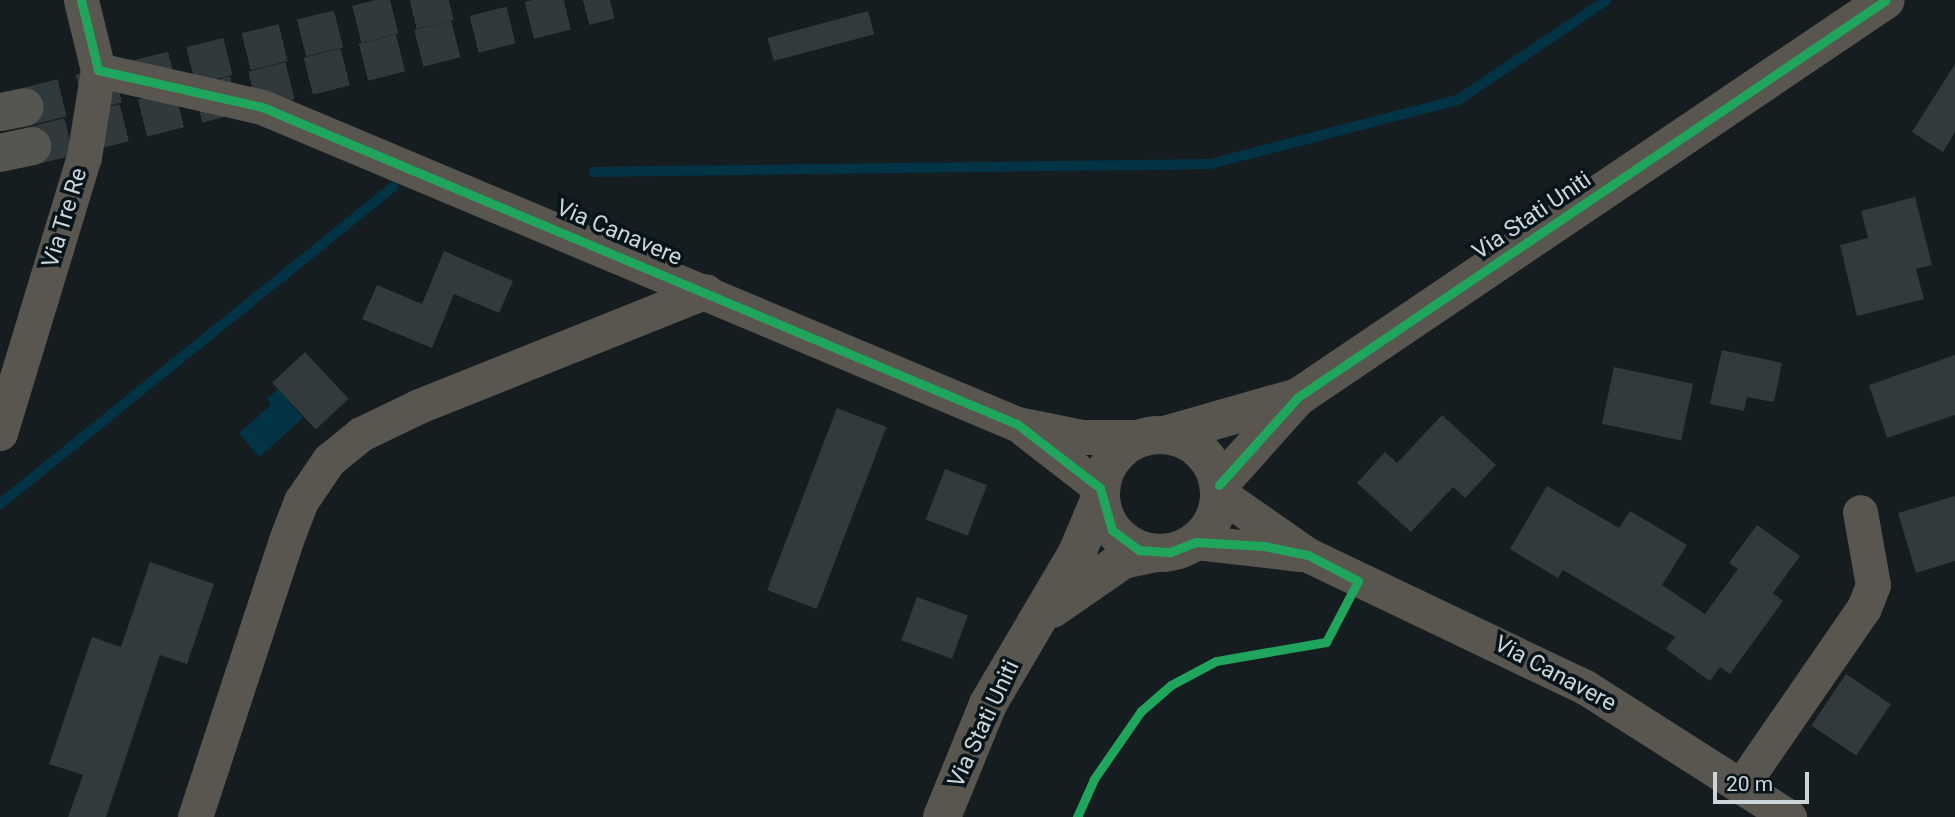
<!DOCTYPE html>
<style>
body{margin:0}
#map{position:relative;width:1955px;height:817px;overflow:hidden;background:#151d20;font-family:Roboto,sans-serif}
div>[style]{position:absolute}
.water>*{inset:0;background:#023446}
.stream>*{height:10px;margin:-5px;padding:0 5px;transform-origin:5px;border-radius:5px;background:#023446}
.building>*{inset:0;background:#333a3d;transform-origin:0 0}
.trunk-tunnel>*{height:38px;margin-top:-19px;transform-origin:0;background:repeating-linear-gradient(90deg,#30393c 0 38px,transparent 0 57px)}
.minor>*{height:35px;margin:-17.5px;padding:0 17.5px;transform-origin:17.5px;border-radius:17.5px;background:#595650}
.tertiary>*{height:38px;margin:-19px;padding:0 19px;transform-origin:19px;border-radius:19px;background:#595650}
.tertiary>.ring{margin:-19px;padding:0;box-sizing:content-box;background:none;border:38px solid #595650;border-radius:50%}
.trunk>*{height:38px;margin:-19px;padding:0 19px;transform-origin:19px;border-radius:19px;background:#565650}
.cycleway>*{height:9px;margin:-4.5px;padding:0 4.5px;transform-origin:4.5px;border-radius:4.5px;background:#20a55d}
span{translate:-50% -50%;white-space:nowrap;text-align:center;line-height:1.15;-webkit-text-stroke:7px #07151b;paint-order:stroke}
.street-label{font-size:23px;color:#ccd6da}
.scale{position:absolute;left:1713px;top:772px;width:96px;height:32px;box-sizing:border-box;border:4px solid #ccd6da;border-top:0;padding-left:9px;font-size:21px;line-height:24px;white-space:nowrap;color:#ccd6da;-webkit-text-stroke:5px #07151b;paint-order:stroke}
</style>
<div id="map">
<div class="water">
<div style="clip-path:polygon(278px 389px,303px 418px,259px 457px,239px 433px,271px 405px,267px 399px)"></div>
</div>
<div class="stream">
<div style="left:594px;top:172px;width:616px;rotate:-0.74deg"></div>
<div style="left:1210px;top:164px;width:256px;rotate:-14.5deg"></div>
<div style="left:1458px;top:100px;width:179px;rotate:-33.9deg"></div>
<div style="left:0;top:504px;width:505px;rotate:-38.89deg"></div>
</div>
<div class="building">
<div style="left:868px;top:11px;width:24px;height:104px;rotate:75deg"></div>
<div style="clip-path:polygon(1955px 64px,1955px 132px,1943px 152px,1912px 132px)"></div>
<div style="clip-path:polygon(1915px 197px,1932px 265px,1916px 269px,1924px 299px,1857px 316px,1840px 245px,1868px 238px,1861px 211px)"></div>
<div style="clip-path:polygon(444px 251px,513px 281px,499px 313px,454px 294px,432px 348px,362px 319px,377px 285px,422px 304px)"></div>
<div style="clip-path:polygon(1722px 350px,1782px 363px,1774px 402px,1747px 397px,1744px 411px,1710px 404px)"></div>
<div style="left:305px;top:352px;width:64px;height:45px;rotate:47deg"></div>
<div style="clip-path:polygon(1955px 355px,1955px 415px,1887px 438px,1869px 385px)"></div>
<div style="left:1614px;top:367px;width:81px;height:58px;rotate:12deg"></div>
<div style="left:837px;top:408px;width:53px;height:195px;rotate:21deg"></div>
<div style="clip-path:polygon(1442px 415px,1496px 465px,1465px 498px,1453px 487px,1411px 532px,1357px 483px,1385px 452px,1397px 463px)"></div>
<div style="left:945px;top:469px;width:45px;height:54px;rotate:21deg"></div>
<div style="clip-path:polygon(1547px 486px,1619px 528px,1630px 511px,1687px 545px,1662px 585px,1705px 614px,1738px 569px,1729px 563px,1757px 525px,1800px 556px,1773px 593px,1783px 601px,1730px 674px,1720px 667px,1710px 681px,1666px 649px,1675px 637px,1563px 570px,1558px 578px,1510px 549px)"></div>
<div style="clip-path:polygon(1955px 496px,1955px 561px,1916px 573px,1898px 513px)"></div>
<div style="clip-path:polygon(150px 562px,214px 584px,187px 664px,160px 655px,106px 817px,68px 817px,83px 775px,49px 764px,92px 637px,121px 647px)"></div>
<div style="left:917px;top:597px;width:54px;height:46px;rotate:20deg"></div>
<div style="left:1846px;top:674px;width:54px;height:62px;rotate:34deg"></div>
</div>
<div class="trunk-tunnel">
<div style="left:25px;top:107px;width:441px;rotate:-14deg"></div>
<div style="left:32px;top:146px;width:596px;rotate:-14.18deg"></div>
</div>
<div class="minor">
<div style="left:98px;top:70px;width:168px;rotate:12.7deg"></div>
<div style="left:262px;top:107px;width:819px;rotate:22.78deg"></div>
<div style="left:1017px;top:424px;width:66px;rotate:11.3deg"></div>
<div style="left:1082px;top:437px;width:59px"></div>
<div style="left:1025px;top:430px;width:95px;rotate:37.7deg"></div>
<div style="left:0;top:433px;width:288px;rotate:-73.1deg"></div>
<div style="left:84px;top:157px;width:88px;rotate:-80.9deg"></div>
<div style="left:98px;top:70px;width:72px;rotate:-103.7deg"></div>
<div style="left:1219px;top:493px;width:108px;rotate:34.9deg"></div>
<div style="left:1308px;top:555px;width:307px;rotate:25.5deg"></div>
<div style="left:1585px;top:687px;width:242px;rotate:32.5deg"></div>
<div style="left:1196px;top:542px;width:105px;rotate:6.6deg"></div>
<div style="left:1741px;top:786px;width:216px;rotate:-55.4deg"></div>
<div style="left:1864px;top:608px;width:25px;rotate:-69deg"></div>
<div style="left:1873px;top:585px;width:74px;rotate:-100.1deg"></div>
<div style="left:195px;top:817px;width:292px;rotate:-71.8deg"></div>
<div style="left:286px;top:540px;width:42px;rotate:-69deg"></div>
<div style="left:301px;top:501px;width:50px;rotate:-55.7deg"></div>
<div style="left:329px;top:460px;width:41px;rotate:-39.1deg"></div>
<div style="left:361px;top:434px;width:64px;rotate:-25.8deg"></div>
<div style="left:419px;top:406px;width:309px;rotate:-21.8deg"></div>
</div>
<div class="tertiary">
<div style="left:1168px;top:434px;width:135px;rotate:-15.9deg"></div>
<div class="ring" style="left:1101px;top:435px;width:80px;height:80px"></div>
<div style="left:1219px;top:485px;width:118px;rotate:-48.1deg"></div>
<div style="left:1298px;top:397px;width:709px;rotate:-34.03deg"></div>
<div style="left:1052px;top:609px;width:86px;rotate:-34.6deg"></div>
<div style="left:1123px;top:560px;width:34px;rotate:-12deg"></div>
<div style="left:942px;top:817px;width:122px;rotate:-67.8deg"></div>
<div style="left:988px;top:704px;width:175px;rotate:-59.5deg"></div>
<div style="left:1077px;top:553px;width:60px;rotate:-67.3deg"></div>
</div>
<div class="trunk">
<div style="left:0;top:112px;width:25px;rotate:-11deg"></div>
<div style="left:0;top:153px;width:33px;rotate:-12deg"></div>
</div>
<div class="cycleway">
<div style="left:81px;top:0;width:72px;rotate:76.3deg"></div>
<div style="left:98px;top:70px;width:168px;rotate:12.7deg"></div>
<div style="left:262px;top:107px;width:819px;rotate:22.78deg"></div>
<div style="left:1017px;top:424px;width:105px;rotate:37.6deg"></div>
<div style="left:1100px;top:488px;width:44px;rotate:74.1deg"></div>
<div style="left:1112px;top:530px;width:34px;rotate:37deg"></div>
<div style="left:1139px;top:550px;width:31px;rotate:4deg"></div>
<div style="left:1170px;top:552px;width:28px;rotate:-21deg"></div>
<div style="left:1196px;top:542px;width:68px;rotate:3.4deg"></div>
<div style="left:1264px;top:546px;width:45px;rotate:11.6deg"></div>
<div style="left:1308px;top:555px;width:56px;rotate:27.5deg"></div>
<div style="left:1358px;top:581px;width:69px;rotate:117.7deg"></div>
<div style="left:1326px;top:642px;width:112px;rotate:170.2deg"></div>
<div style="left:1216px;top:661px;width:51px;rotate:151.9deg"></div>
<div style="left:1171px;top:685px;width:40px;rotate:139deg"></div>
<div style="left:1141px;top:711px;width:83px;rotate:124.7deg"></div>
<div style="left:1094px;top:779px;width:42px;rotate:114.1deg"></div>
<div style="left:1219px;top:485px;width:118px;rotate:-48.1deg"></div>
<div style="left:1298px;top:397px;width:709px;rotate:-34.03deg"></div>
</div>
<div class="street-label">
<span style="left:1532px;top:216px;rotate:-34deg">Via Stati Uniti</span>
<span style="left:65px;top:218px;rotate:-73deg">Via Tre Re</span>
<span style="left:619px;top:233px;rotate:23deg">Via Canavere</span>
<span style="left:1555px;top:674px;rotate:28deg">Via Canavere</span>
<span style="left:984px;top:724px;rotate:-65deg">Via Stati Uniti</span>
</div>
<div class="scale">20 m</div>
</div>
